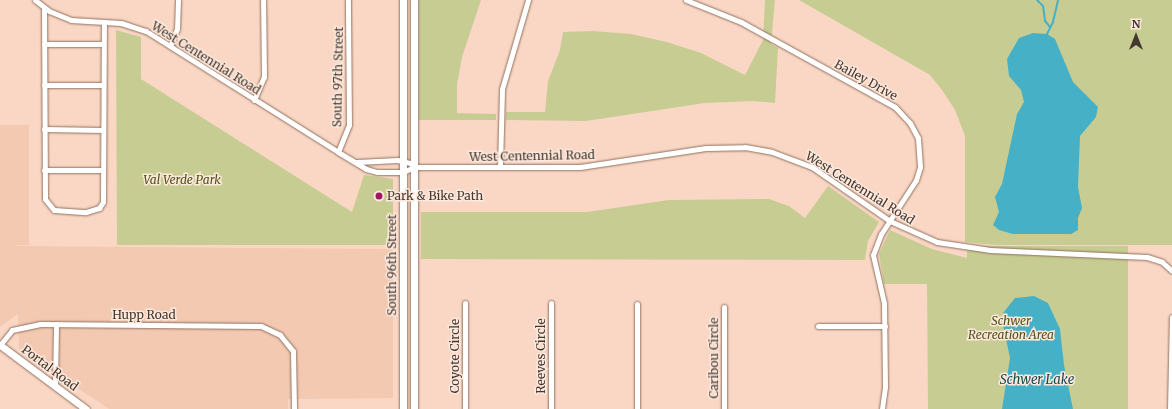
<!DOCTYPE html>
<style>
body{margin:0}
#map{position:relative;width:1172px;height:409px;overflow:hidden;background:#fad7c4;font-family:Merriweather,serif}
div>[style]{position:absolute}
.built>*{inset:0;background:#f3c9b2}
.green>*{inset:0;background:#c7cd92}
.water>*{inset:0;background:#46b0c6}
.stream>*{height:2px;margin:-1px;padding:0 1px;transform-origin:1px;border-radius:1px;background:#46b0c6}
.roads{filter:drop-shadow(0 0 1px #907260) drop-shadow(0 0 1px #907260)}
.street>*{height:5px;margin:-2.5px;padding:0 2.5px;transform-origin:2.5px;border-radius:2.5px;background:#fff}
.secondary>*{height:7px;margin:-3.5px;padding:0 3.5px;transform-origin:3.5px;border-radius:3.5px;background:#fff}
.dots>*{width:11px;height:11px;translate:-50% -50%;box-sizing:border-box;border:2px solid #fde8dc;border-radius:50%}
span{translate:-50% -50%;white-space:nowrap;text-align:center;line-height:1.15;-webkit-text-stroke:3px #fde8dc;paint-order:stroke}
.street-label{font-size:12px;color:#44372f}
.park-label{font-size:12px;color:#4d5117;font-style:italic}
.poi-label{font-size:12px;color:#44372f}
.left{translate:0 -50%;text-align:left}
.water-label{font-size:13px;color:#194852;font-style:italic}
.north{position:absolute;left:1116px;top:16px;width:40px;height:40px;-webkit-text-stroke:3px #fde8dc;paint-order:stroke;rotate:0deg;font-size:11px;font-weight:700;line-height:16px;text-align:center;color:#44372f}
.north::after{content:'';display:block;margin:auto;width:14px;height:18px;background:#44372f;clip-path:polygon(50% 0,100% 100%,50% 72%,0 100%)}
</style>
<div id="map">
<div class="built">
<div style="clip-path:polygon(0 125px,29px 125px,29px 245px,17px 245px,17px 252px,17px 246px,393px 249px,393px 398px,288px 399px,288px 409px,109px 409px,19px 349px,18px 314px,0 327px)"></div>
</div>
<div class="green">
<div style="clip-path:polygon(419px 0,481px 0,462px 57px,457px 85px,457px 113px,496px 114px,496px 120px,419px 120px)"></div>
<div style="clip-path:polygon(765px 0,775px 0,771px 44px,778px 48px,775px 103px,753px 101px,705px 103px,586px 121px,506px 120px,506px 112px,545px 112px,548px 81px,560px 50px,563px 32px,593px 31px,631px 34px,667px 42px,701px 53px,745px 75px,763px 40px)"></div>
<div style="clip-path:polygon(799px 0,1172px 0,1172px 245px,996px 245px,965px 242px,965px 136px,955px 110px,942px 90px,930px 75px)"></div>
<div style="clip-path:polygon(116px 30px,141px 37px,141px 79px,352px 212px,364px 175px,393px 179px,393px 245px,117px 245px)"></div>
<div style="clip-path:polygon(828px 186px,879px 222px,868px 241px,865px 260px,421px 259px,421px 212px,587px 212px,669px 200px,769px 199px,789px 206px,805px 218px)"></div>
<div style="clip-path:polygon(890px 230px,932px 249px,967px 258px,967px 246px,1128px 246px,1128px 409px,928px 409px,927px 284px,884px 284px,879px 254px)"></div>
</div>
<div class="water">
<div style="clip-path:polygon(1033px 33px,1047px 34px,1055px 39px,1073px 82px,1098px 107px,1096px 117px,1080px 136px,1078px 187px,1082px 208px,1078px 218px,1078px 230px,1071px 234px,1013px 234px,999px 230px,993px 225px,999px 212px,995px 197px,1002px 184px,1017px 114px,1024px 102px,1021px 90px,1009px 76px,1007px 59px,1019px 38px)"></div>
<div style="clip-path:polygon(1034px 296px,1048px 303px,1060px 329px,1064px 365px,1073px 409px,1002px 409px,1010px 358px,1002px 320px,1003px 313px,1015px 298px)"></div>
</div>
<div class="stream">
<div style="left:1037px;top:0;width:8px;rotate:45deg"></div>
<div style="left:1043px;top:6px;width:15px;rotate:82deg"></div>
<div style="left:1045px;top:21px;width:8px;rotate:50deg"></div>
<div style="left:1047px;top:34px;width:13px;rotate:-63deg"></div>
<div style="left:1053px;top:22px;width:23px;rotate:-77deg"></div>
</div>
<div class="roads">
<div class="street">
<div style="left:35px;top:0;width:18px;rotate:38deg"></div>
<div style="left:49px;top:11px;width:24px;rotate:22deg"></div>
<div style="left:71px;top:20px;width:50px;rotate:3.4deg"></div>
<div style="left:121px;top:23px;width:26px;rotate:18deg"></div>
<div style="left:146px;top:31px;width:227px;rotate:32.2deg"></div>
<div style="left:338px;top:152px;width:33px;rotate:31deg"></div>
<div style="left:366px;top:169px;width:11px;rotate:15deg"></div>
<div style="left:377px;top:172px;width:26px"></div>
<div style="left:403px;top:172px;width:12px;rotate:-24deg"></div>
<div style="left:414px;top:167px;width:166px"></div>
<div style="left:580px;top:167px;width:127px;rotate:-8.6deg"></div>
<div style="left:706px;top:148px;width:39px;rotate:-1deg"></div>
<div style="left:745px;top:147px;width:27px;rotate:10deg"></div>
<div style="left:772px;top:152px;width:43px;rotate:20.6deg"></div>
<div style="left:812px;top:167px;width:95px;rotate:34.7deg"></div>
<div style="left:890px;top:221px;width:51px;rotate:24.1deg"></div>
<div style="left:937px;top:242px;width:54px;rotate:8.6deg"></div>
<div style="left:990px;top:250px;width:157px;rotate:2.6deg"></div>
<div style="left:1147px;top:257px;width:16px;rotate:18deg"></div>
<div style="left:1162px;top:262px;width:13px;rotate:42deg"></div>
<div style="left:686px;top:0;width:59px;rotate:21.8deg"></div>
<div style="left:741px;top:22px;width:176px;rotate:28.9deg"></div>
<div style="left:895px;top:107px;width:22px;rotate:47deg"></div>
<div style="left:910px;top:123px;width:17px;rotate:62deg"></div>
<div style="left:918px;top:138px;width:29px;rotate:86deg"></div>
<div style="left:920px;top:167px;width:14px;rotate:107deg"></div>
<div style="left:916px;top:180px;width:64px;rotate:122.9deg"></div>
<div style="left:881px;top:234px;width:22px;rotate:111deg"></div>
<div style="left:873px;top:255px;width:49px;rotate:77.1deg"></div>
<div style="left:884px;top:303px;width:84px;rotate:89.3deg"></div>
<div style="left:885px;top:387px;width:22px;rotate:98deg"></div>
<div style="left:44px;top:8px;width:191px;rotate:89.7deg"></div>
<div style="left:45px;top:199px;width:14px;rotate:51deg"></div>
<div style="left:54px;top:210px;width:32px;rotate:4deg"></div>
<div style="left:86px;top:212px;width:14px;rotate:-17deg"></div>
<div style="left:99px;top:208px;width:7px;rotate:-56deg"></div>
<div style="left:103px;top:202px;width:180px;rotate:-89.7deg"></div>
<div style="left:44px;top:44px;width:59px"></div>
<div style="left:170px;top:46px;width:18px;rotate:-68deg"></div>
<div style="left:177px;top:29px;width:29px;rotate:-88deg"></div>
<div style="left:44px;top:85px;width:59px"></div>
<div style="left:254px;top:100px;width:25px;rotate:-67deg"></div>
<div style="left:264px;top:77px;width:77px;rotate:-90.7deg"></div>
<div style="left:44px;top:129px;width:59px;rotate:1deg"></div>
<div style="left:338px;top:152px;width:29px;rotate:-68deg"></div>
<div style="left:349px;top:125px;width:125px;rotate:-90.5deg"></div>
<div style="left:357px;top:162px;width:40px;rotate:-2.9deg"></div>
<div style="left:397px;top:160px;width:13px;rotate:13deg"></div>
<div style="left:410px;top:163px;width:6px;rotate:45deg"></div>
<div style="left:500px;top:167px;width:78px;rotate:-88.5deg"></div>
<div style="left:502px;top:89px;width:93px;rotate:-73.7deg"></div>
<div style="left:44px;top:170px;width:59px"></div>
<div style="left:465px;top:303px;width:106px;rotate:90deg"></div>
<div style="left:551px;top:303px;width:106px;rotate:90deg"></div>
<div style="left:637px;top:304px;width:105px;rotate:90deg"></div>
<div style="left:724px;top:307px;width:102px;rotate:90deg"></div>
<div style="left:818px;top:326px;width:67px"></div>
<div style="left:0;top:345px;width:19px;rotate:-51deg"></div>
<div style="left:12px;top:330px;width:29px;rotate:-12deg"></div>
<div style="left:40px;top:324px;width:221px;rotate:0.5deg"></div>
<div style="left:261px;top:326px;width:21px;rotate:25deg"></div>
<div style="left:280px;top:335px;width:21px;rotate:51deg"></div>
<div style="left:293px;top:351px;width:58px;rotate:89deg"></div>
<div style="left:55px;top:384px;width:60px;rotate:-89deg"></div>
<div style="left:1170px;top:409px;width:92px;rotate:-88.8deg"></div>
</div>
<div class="secondary">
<div style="left:403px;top:0;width:409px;rotate:90deg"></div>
<div style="left:414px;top:0;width:409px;rotate:90deg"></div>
<div style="left:0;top:345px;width:107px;rotate:36.7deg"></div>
</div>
</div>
<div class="dots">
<div style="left:379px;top:196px;background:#9f1663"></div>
</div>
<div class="street-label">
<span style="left:206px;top:58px;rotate:32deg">West Centennial Road</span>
<span style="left:338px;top:77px;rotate:-89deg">South 97th Street</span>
<span style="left:866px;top:80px;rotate:29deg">Bailey Drive</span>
<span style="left:532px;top:156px;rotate:-1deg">West Centennial Road</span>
<span style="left:860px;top:188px;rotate:32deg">West Centennial Road</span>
<span style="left:392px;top:265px;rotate:-90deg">South 96th Street</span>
<span style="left:144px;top:315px">Hupp Road</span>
<span style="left:455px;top:356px;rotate:-90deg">Coyote Circle</span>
<span style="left:541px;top:356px;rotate:-90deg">Reeves Circle</span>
<span style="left:714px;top:358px;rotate:-90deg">Caribou Circle</span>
<span style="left:50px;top:368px;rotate:37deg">Portal Road</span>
</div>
<div class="park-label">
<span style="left:182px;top:180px">Val Verde Park</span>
<span style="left:1011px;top:328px">Schwer<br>Recreation Area</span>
</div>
<div class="poi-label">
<span class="left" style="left:387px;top:196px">Park &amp; Bike Path</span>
</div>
<div class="water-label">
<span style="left:1037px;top:380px">Schwer Lake</span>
</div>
<div class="north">N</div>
</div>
